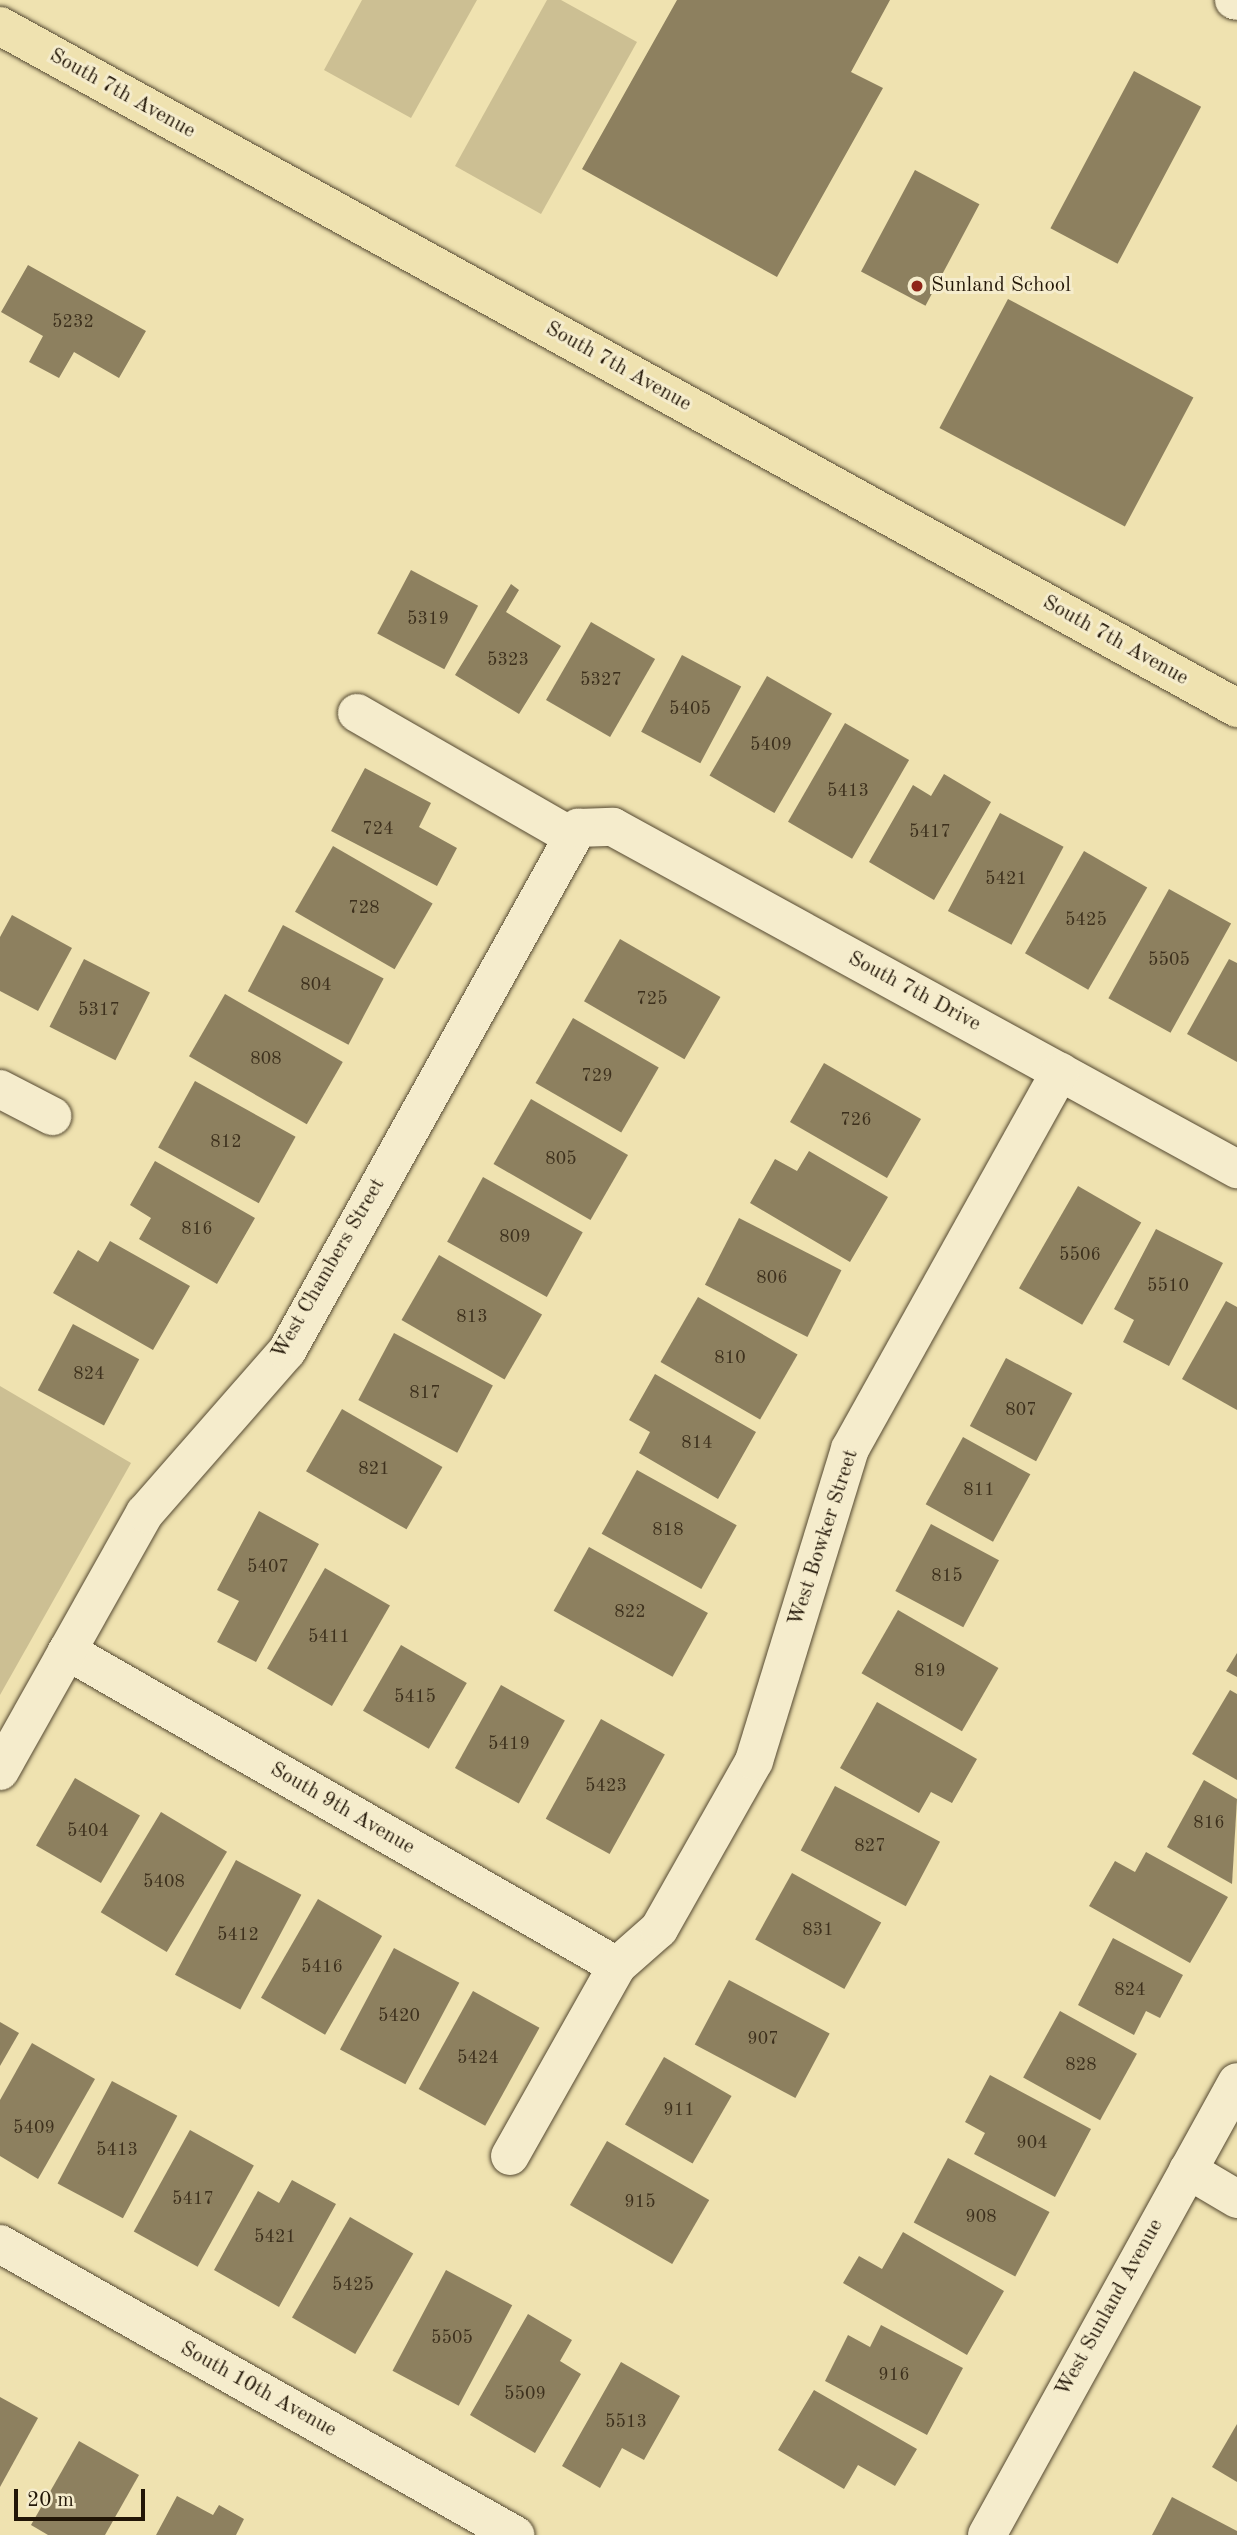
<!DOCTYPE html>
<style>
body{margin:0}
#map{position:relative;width:1237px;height:2535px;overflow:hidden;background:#efe2b0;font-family:"Old Standard TT",serif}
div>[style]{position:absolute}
.green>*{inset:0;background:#ccbf93}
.building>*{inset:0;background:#8d805f;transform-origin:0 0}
.roads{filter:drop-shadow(0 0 2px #554931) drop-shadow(0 0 2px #554931)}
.minor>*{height:38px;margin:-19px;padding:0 19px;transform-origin:19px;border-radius:19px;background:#f5eccc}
.major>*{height:38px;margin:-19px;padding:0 19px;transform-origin:19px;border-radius:19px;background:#efe2b0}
.dots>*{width:19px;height:19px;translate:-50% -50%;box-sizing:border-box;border:4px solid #f5eccc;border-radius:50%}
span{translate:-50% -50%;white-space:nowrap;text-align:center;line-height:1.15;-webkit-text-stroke:6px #f5eccc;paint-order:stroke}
.number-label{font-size:18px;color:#3d301d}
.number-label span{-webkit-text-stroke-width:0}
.street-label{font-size:21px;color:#221607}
.poi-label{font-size:21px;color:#221607}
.left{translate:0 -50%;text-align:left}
.scale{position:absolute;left:14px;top:2489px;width:131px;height:32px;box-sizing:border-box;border:4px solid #221607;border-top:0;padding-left:9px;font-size:21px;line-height:24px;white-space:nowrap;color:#221607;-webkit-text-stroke:5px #f5eccc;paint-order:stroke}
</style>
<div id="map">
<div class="green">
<div style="clip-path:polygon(362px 0,477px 0,411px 118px,324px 70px)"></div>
<div style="clip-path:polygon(547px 0,561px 0,637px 42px,541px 214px,455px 166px)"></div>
<div style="clip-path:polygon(0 1386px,131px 1463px,0 1695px)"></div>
</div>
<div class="building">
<div style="clip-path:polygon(677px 0,890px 0,851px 72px,883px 88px,777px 277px,582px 169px)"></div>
<div style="left:1134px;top:71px;width:76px;height:178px;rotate:28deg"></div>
<div style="left:915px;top:170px;width:73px;height:115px;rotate:28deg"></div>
<div style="clip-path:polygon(28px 265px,146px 331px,119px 378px,74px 352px,59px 378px,29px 362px,43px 336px,1px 312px)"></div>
<div style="left:1008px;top:299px;width:210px;height:146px;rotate:28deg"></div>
<div style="left:411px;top:570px;width:76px;height:72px;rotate:28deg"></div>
<div style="clip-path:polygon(511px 584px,519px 590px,506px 612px,561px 646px,519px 714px,455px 675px)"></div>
<div style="left:591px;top:622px;width:74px;height:90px;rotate:30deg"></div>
<div style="left:682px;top:655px;width:67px;height:87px;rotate:28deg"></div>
<div style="left:767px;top:676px;width:75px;height:115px;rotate:30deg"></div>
<div style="left:845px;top:723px;width:74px;height:114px;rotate:30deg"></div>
<div style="clip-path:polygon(365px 768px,431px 803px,419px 827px,457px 848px,437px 886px,331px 831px)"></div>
<div style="clip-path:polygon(944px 774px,991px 802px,934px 900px,869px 862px,913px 785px,931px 796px)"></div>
<div style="left:1000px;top:813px;width:72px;height:111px;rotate:28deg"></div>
<div style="left:333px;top:846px;width:115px;height:76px;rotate:30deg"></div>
<div style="left:1084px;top:851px;width:73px;height:118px;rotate:30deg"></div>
<div style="left:1169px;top:889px;width:71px;height:125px;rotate:29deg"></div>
<div style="clip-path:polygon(12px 915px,72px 948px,38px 1011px,0 991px,0 937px)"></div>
<div style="left:283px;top:925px;width:114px;height:75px;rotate:28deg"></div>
<div style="left:620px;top:939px;width:116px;height:72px;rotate:30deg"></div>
<div style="left:84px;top:959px;width:74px;height:76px;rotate:27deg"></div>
<div style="clip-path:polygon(1229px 959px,1237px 963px,1237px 1062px,1187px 1034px)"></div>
<div style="left:225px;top:994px;width:136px;height:72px;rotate:30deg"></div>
<div style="left:573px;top:1018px;width:99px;height:75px;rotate:30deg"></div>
<div style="left:824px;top:1063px;width:112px;height:68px;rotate:30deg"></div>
<div style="left:195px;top:1081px;width:115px;height:76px;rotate:29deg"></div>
<div style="left:531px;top:1099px;width:112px;height:75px;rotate:30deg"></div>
<div style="clip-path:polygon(809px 1151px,888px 1197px,850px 1262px,750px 1203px,775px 1159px,797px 1171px)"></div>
<div style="clip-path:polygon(155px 1161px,255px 1218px,217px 1284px,139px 1239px,151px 1218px,130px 1205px)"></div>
<div style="left:483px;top:1177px;width:114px;height:74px;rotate:29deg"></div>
<div style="left:1078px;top:1186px;width:73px;height:118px;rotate:30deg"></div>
<div style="left:739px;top:1218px;width:115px;height:75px;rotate:27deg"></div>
<div style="clip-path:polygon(1156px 1229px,1223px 1263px,1169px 1366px,1123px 1342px,1134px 1320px,1114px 1309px)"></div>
<div style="clip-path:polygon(110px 1241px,190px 1286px,153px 1350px,53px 1293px,78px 1250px,98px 1262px)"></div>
<div style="left:439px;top:1255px;width:119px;height:75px;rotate:30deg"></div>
<div style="left:698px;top:1297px;width:115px;height:75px;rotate:30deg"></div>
<div style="clip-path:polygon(1226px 1301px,1237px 1307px,1237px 1410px,1182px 1379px)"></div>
<div style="left:73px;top:1324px;width:75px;height:75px;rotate:28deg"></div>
<div style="left:394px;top:1333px;width:112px;height:76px;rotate:28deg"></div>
<div style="left:1006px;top:1358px;width:75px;height:77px;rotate:28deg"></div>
<div style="clip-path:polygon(655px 1374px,756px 1432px,718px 1499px,639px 1453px,650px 1432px,629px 1420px)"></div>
<div style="left:342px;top:1409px;width:116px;height:72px;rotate:30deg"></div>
<div style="left:963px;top:1437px;width:77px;height:77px;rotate:29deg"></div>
<div style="left:637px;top:1470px;width:114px;height:73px;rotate:29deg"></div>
<div style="clip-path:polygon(259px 1511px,319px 1544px,256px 1662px,217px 1642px,239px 1601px,217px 1590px)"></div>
<div style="left:931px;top:1524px;width:77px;height:76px;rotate:28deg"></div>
<div style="left:589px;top:1547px;width:136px;height:73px;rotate:29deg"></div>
<div style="left:325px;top:1568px;width:75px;height:116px;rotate:30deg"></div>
<div style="left:898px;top:1610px;width:116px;height:73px;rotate:30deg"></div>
<div style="left:401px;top:1645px;width:76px;height:76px;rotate:30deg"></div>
<div style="clip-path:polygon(1237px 1653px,1237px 1677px,1226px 1671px)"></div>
<div style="left:501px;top:1685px;width:73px;height:95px;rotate:29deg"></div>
<div style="clip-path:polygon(1230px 1690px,1237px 1694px,1237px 1780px,1192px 1754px)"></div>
<div style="clip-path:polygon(877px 1702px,977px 1759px,952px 1803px,931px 1792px,919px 1813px,840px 1768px)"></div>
<div style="left:601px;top:1719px;width:73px;height:114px;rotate:29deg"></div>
<div style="left:75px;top:1778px;width:75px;height:78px;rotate:30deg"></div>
<div style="clip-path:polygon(1204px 1780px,1237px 1799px,1232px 1884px,1167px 1847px)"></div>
<div style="left:835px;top:1786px;width:119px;height:73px;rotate:28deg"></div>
<div style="left:161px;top:1812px;width:77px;height:117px;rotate:31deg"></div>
<div style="clip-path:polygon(1146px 1852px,1228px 1897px,1190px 1963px,1089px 1906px,1115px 1861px,1135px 1872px)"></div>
<div style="left:236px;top:1860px;width:74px;height:130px;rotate:28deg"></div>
<div style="left:792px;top:1873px;width:102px;height:76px;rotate:29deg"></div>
<div style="left:318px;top:1899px;width:74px;height:114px;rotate:30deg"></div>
<div style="clip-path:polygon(1113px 1938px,1183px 1975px,1160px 2018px,1146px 2011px,1134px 2035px,1078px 2005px)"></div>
<div style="left:394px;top:1948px;width:74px;height:115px;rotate:28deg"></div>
<div style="left:729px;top:1980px;width:114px;height:73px;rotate:28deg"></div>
<div style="left:473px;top:1991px;width:76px;height:112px;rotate:29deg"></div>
<div style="left:1060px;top:2011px;width:88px;height:76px;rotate:29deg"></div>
<div style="clip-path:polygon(0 2022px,19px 2033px,0 2066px)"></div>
<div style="clip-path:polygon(32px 2043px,95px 2079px,38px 2179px,0 2156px,0 2100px)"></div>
<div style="left:664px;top:2057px;width:78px;height:78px;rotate:30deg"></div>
<div style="clip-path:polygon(990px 2075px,1091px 2129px,1055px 2197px,974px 2154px,985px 2133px,965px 2122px)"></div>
<div style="left:112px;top:2081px;width:74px;height:116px;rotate:28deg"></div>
<div style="left:190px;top:2130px;width:73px;height:116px;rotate:29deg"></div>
<div style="left:607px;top:2141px;width:118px;height:74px;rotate:30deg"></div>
<div style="left:948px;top:2158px;width:115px;height:73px;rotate:28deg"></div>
<div style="clip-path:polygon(292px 2180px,336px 2204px,279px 2307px,214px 2270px,258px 2191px,279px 2203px)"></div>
<div style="left:350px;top:2217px;width:73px;height:116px;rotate:30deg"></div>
<div style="clip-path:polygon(903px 2232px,1004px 2291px,967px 2355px,843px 2283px,859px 2256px,882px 2269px)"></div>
<div style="left:446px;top:2270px;width:75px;height:114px;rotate:28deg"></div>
<div style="clip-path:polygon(528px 2314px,572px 2340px,560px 2361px,581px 2374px,535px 2453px,470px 2415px)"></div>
<div style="clip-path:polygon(881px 2325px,963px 2368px,927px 2435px,825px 2381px,848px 2335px,870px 2347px)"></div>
<div style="clip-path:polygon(621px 2362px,680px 2396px,644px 2460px,622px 2448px,600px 2488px,562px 2466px)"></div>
<div style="clip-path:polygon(814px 2390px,917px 2449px,895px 2486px,858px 2465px,844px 2489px,778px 2450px)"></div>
<div style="clip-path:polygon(0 2397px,38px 2418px,0 2487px)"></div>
<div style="clip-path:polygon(1237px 2424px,1237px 2482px,1212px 2467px)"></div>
<div style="clip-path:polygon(79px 2441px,139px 2475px,105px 2535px,48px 2535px,31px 2525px)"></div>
<div style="clip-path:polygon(177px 2496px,213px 2515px,219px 2505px,244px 2519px,236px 2535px,156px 2535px)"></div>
<div style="clip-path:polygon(1172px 2497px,1237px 2531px,1237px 2535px,1152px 2535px)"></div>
</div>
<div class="roads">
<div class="minor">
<div style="left:1234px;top:0;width:3px;rotate:18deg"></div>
<div style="left:357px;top:713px;width:245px;rotate:29.9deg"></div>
<div style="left:0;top:1089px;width:59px;rotate:27.4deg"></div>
<div style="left:67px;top:1651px;width:634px;rotate:29.8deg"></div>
<div style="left:0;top:1771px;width:296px;rotate:-60.7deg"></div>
<div style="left:145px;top:1513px;width:215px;rotate:-48.8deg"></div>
<div style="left:287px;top:1351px;width:599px;rotate:-60.91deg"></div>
<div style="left:578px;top:828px;width:35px;rotate:-2deg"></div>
<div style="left:613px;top:827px;width:712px;rotate:28.73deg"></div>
<div style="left:510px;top:2156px;width:218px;rotate:-60.6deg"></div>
<div style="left:617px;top:1966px;width:56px;rotate:-41.4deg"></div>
<div style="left:659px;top:1929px;width:193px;rotate:-60.5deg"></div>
<div style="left:754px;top:1761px;width:326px;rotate:-72.9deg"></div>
<div style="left:850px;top:1449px;width:432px;rotate:-60.9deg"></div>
<div style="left:1188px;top:2170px;width:57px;rotate:30.6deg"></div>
<div style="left:0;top:2244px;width:592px;rotate:29.47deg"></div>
<div style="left:987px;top:2535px;width:517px;rotate:-61.11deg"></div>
</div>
<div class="major">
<div style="left:0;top:26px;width:1413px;rotate:28.87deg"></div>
</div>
</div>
<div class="dots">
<div style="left:917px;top:286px;background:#8f2418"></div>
</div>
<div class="number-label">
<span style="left:73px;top:322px">5232</span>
<span style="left:428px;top:619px">5319</span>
<span style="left:508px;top:660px">5323</span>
<span style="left:601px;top:680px">5327</span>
<span style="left:690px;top:709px">5405</span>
<span style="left:771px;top:745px">5409</span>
<span style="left:848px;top:791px">5413</span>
<span style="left:378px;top:829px">724</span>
<span style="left:930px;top:832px">5417</span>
<span style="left:1006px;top:879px">5421</span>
<span style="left:364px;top:908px">728</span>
<span style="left:1086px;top:920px">5425</span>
<span style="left:1169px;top:960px">5505</span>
<span style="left:316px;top:985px">804</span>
<span style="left:652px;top:999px">725</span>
<span style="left:99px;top:1010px">5317</span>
<span style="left:266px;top:1059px">808</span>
<span style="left:597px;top:1076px">729</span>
<span style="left:856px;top:1120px">726</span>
<span style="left:226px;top:1142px">812</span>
<span style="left:561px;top:1159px">805</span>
<span style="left:197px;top:1229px">816</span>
<span style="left:515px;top:1237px">809</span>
<span style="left:1080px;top:1255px">5506</span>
<span style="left:772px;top:1278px">806</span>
<span style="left:1168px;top:1286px">5510</span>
<span style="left:472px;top:1317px">813</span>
<span style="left:730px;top:1358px">810</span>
<span style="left:89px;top:1374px">824</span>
<span style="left:425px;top:1393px">817</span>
<span style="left:1021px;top:1410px">807</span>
<span style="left:697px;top:1443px">814</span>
<span style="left:374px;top:1469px">821</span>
<span style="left:979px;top:1490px">811</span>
<span style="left:668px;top:1530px">818</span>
<span style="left:268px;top:1567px">5407</span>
<span style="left:947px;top:1576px">815</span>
<span style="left:630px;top:1612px">822</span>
<span style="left:329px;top:1637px">5411</span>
<span style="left:930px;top:1671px">819</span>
<span style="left:415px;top:1697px">5415</span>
<span style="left:509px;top:1744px">5419</span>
<span style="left:606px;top:1786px">5423</span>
<span style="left:1209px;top:1823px">816</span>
<span style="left:88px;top:1831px">5404</span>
<span style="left:870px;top:1846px">827</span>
<span style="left:164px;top:1882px">5408</span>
<span style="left:818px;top:1930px">831</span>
<span style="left:238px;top:1935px">5412</span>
<span style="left:322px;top:1967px">5416</span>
<span style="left:1130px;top:1990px">824</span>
<span style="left:399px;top:2016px">5420</span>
<span style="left:763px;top:2039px">907</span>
<span style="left:478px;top:2058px">5424</span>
<span style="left:1081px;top:2065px">828</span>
<span style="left:679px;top:2110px">911</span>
<span style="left:34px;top:2128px">5409</span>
<span style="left:1032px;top:2143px">904</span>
<span style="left:117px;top:2150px">5413</span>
<span style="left:193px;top:2199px">5417</span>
<span style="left:640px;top:2202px">915</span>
<span style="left:981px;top:2217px">908</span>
<span style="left:275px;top:2237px">5421</span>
<span style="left:353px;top:2285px">5425</span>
<span style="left:452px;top:2338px">5505</span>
<span style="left:894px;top:2375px">916</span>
<span style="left:525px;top:2394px">5509</span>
<span style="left:626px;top:2422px">5513</span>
</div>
<div class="street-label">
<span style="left:122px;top:94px;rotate:29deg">South 7th Avenue</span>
<span style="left:618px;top:367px;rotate:29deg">South 7th Avenue</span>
<span style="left:1115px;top:641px;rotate:29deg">South 7th Avenue</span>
<span style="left:914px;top:992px;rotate:28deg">South 7th Drive</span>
<span style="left:329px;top:1269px;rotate:-60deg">West Chambers Street</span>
<span style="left:824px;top:1538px;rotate:-72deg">West Bowker Street</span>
<span style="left:342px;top:1809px;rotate:30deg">South 9th Avenue</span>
<span style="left:1110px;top:2308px;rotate:-61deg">West Sunland Avenue</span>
<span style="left:258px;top:2390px;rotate:29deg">South 10th Avenue</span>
</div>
<div class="poi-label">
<span class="left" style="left:931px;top:286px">Sunland School</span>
</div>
<div class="scale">20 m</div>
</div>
